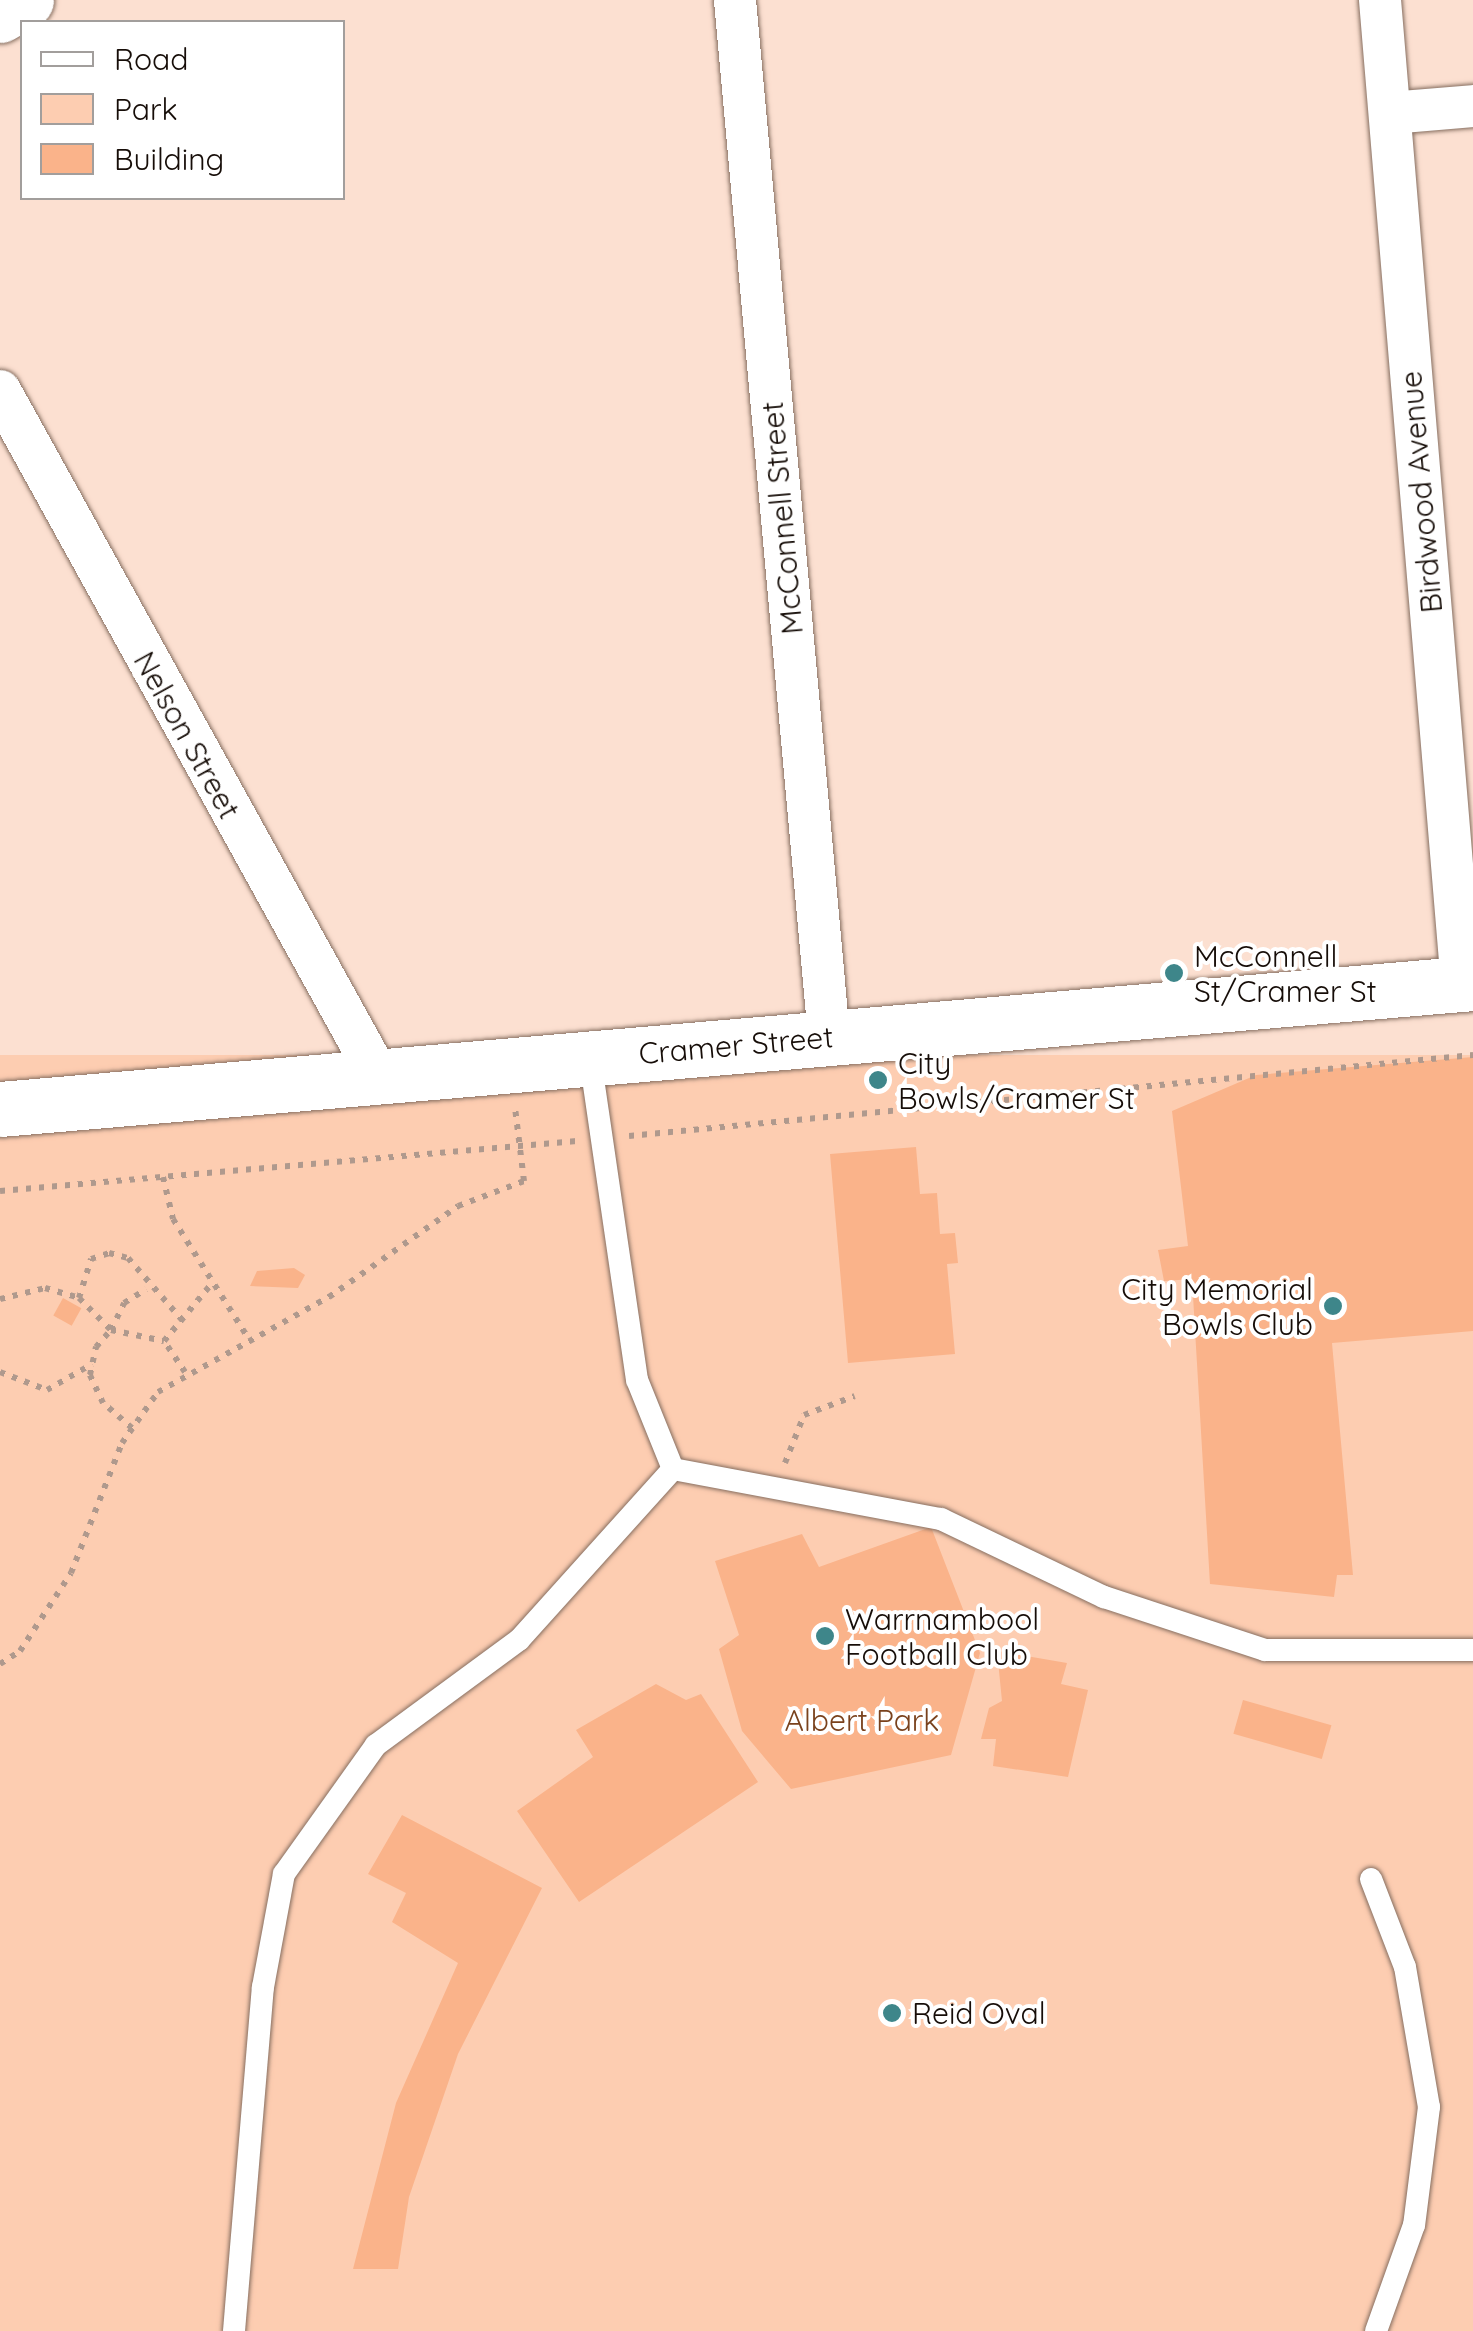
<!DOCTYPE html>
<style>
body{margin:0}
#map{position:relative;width:1473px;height:2331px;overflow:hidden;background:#fce0d1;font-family:Quicksand,sans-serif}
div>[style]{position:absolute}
.green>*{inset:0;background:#fdcdb1;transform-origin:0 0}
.building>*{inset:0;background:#fab38a;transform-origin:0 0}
.path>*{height:6px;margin-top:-3px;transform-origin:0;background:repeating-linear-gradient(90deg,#af998d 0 5px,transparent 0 13px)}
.roads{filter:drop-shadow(0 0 2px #866e60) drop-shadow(0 0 2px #866e60)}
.service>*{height:22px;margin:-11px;padding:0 11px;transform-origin:11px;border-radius:11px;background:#fff}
.minor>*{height:42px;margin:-21px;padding:0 21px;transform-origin:21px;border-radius:21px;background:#fff}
.tertiary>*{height:55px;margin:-27.5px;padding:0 27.5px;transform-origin:27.5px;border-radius:27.5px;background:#fff}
.primary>*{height:55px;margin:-27.5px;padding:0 27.5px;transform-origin:27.5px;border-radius:27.5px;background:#fff}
.dots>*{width:28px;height:28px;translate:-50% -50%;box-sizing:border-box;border:5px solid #fff;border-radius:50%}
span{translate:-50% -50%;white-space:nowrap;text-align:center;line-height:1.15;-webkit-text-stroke:8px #fff;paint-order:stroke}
.street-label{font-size:30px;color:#160d08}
.poi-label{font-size:30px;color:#160d08}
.left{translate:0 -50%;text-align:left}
.right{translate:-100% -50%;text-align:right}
.park-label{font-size:30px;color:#7a421d}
.legend{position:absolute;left:20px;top:20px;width:325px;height:180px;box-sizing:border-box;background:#fff;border:2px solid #a29e9c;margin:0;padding:12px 18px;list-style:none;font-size:30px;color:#160d08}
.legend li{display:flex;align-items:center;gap:20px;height:50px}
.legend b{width:50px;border:2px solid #a29e9c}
</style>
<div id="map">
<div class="green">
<div style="left:1473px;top:1055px;width:1276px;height:1478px;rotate:90deg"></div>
</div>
<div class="building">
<div style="clip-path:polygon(1473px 1057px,1473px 1331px,1332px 1343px,1353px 1575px,1337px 1575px,1334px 1597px,1210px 1584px,1192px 1279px,1164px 1281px,1158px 1250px,1188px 1246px,1172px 1111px,1256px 1075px)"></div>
<div style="clip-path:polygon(916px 1147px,920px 1194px,937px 1193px,940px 1234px,955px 1233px,958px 1263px,947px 1264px,955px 1354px,848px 1363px,830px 1154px)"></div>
<div style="clip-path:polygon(294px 1268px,305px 1275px,298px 1288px,250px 1286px,257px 1271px)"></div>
<div style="left:63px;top:1298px;width:21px;height:20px;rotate:29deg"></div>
<div style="clip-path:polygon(931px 1527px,980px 1653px,951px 1755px,791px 1789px,742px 1731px,719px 1649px,739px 1635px,715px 1561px,802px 1534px,819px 1567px)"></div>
<div style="clip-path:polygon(997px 1651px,1067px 1663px,1061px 1684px,1088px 1690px,1068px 1777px,993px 1766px,996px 1739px,981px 1739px,989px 1708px,1002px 1701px)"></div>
<div style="clip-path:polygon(656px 1684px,686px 1700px,701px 1694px,758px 1782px,579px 1902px,517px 1811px,593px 1757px,576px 1730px)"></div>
<div style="left:1243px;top:1700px;width:92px;height:35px;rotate:16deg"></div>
<div style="clip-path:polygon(402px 1815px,542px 1888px,458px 2054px,409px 2197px,398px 2269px,353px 2269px,396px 2103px,458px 1963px,392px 1922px,406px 1893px,368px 1874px)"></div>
</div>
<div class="path">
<div style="left:629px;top:1136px;width:848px;rotate:-5.48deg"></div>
<div style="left:163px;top:1177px;width:43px;rotate:76.6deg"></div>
<div style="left:173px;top:1219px;width:142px;rotate:57.7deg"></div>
<div style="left:0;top:1191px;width:579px;rotate:-4.95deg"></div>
<div style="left:79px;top:1298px;width:41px;rotate:-72.9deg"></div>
<div style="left:91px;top:1259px;width:19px;rotate:-18deg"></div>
<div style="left:109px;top:1253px;width:20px;rotate:15deg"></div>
<div style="left:128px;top:1258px;width:84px;rotate:48.9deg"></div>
<div style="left:0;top:1299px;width:46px;rotate:-13.7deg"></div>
<div style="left:45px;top:1288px;width:35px;rotate:16deg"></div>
<div style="left:79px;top:1298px;width:45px;rotate:45deg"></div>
<div style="left:111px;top:1330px;width:30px;rotate:-64deg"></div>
<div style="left:124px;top:1303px;width:26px;rotate:-32deg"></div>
<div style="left:0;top:1372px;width:50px;rotate:21deg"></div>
<div style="left:47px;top:1390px;width:52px;rotate:-30deg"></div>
<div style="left:185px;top:1372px;width:37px;rotate:-124deg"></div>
<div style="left:164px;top:1341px;width:77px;rotate:-50.3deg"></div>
<div style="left:132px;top:1428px;width:38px;rotate:-139deg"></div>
<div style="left:103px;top:1403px;width:31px;rotate:-115deg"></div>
<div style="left:90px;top:1375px;width:29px;rotate:-78deg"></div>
<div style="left:96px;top:1347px;width:23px;rotate:-49deg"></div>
<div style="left:111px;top:1330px;width:54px;rotate:11.7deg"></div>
<div style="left:785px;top:1463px;width:52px;rotate:-68.4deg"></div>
<div style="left:804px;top:1415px;width:54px;rotate:-20.4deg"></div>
<div style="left:0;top:1664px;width:24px;rotate:-33deg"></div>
<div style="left:20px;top:1651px;width:93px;rotate:-56.8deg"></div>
<div style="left:71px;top:1573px;width:140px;rotate:-68.6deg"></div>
<div style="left:122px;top:1443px;width:62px;rotate:-54.8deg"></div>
<div style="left:158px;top:1392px;width:196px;rotate:-29.1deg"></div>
<div style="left:329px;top:1297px;width:158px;rotate:-35.2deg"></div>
<div style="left:458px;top:1206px;width:71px;rotate:-20.7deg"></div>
<div style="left:524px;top:1181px;width:74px;rotate:-97deg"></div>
</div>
<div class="roads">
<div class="service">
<div style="left:673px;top:1469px;width:273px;rotate:10.6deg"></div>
<div style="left:941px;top:1519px;width:181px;rotate:25.6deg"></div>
<div style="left:1104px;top:1597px;width:169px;rotate:18.2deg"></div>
<div style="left:1265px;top:1650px;width:208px"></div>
<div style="left:1371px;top:1879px;width:94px;rotate:68.9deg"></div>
<div style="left:1405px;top:1967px;width:142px;rotate:80.3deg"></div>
<div style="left:1429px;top:2107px;width:119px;rotate:97.2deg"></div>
<div style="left:1414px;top:2225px;width:113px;rotate:109.7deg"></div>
<div style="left:234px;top:2331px;width:345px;rotate:-85.2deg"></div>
<div style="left:263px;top:1987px;width:115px;rotate:-79.5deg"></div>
<div style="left:284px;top:1874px;width:158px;rotate:-54.5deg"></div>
<div style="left:376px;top:1745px;width:177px;rotate:-36.3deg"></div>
<div style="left:519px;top:1640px;width:230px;rotate:-48deg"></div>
<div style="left:673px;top:1469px;width:96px;rotate:-112deg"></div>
<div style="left:637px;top:1380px;width:325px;rotate:-98.3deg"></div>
</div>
<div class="minor">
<div style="left:735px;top:0;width:1040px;rotate:84.82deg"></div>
<div style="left:1380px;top:0;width:987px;rotate:85.24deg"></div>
<div style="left:1390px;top:113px;width:83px;rotate:-4.8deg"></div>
<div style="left:0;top:391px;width:784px;rotate:61.08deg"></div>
</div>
<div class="tertiary">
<div style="left:0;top:1109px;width:1478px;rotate:-4.89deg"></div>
</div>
<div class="primary">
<div style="left:0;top:15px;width:30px;rotate:-30deg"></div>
</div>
</div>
<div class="dots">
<div style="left:1174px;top:973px;background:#3e868a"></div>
<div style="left:878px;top:1080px;background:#3e868a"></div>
<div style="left:1333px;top:1306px;background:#3e868a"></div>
<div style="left:825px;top:1636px;background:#3e868a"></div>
<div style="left:892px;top:2013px;background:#3e868a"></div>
</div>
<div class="street-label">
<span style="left:1421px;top:492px;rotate:-95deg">Birdwood Avenue</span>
<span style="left:782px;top:518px;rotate:-95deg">McConnell Street</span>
<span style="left:187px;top:735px;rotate:61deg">Nelson Street</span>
<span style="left:736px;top:1045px;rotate:-5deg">Cramer Street</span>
</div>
<div class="poi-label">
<span class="left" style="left:1194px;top:973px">McConnell<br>St/Cramer St</span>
<span class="left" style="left:898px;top:1080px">City<br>Bowls/Cramer St</span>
<span class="right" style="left:1313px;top:1306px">City Memorial<br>Bowls Club</span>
<span class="left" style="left:845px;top:1636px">Warrnambool<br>Football Club</span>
<span class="left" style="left:912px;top:2013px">Reid Oval</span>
</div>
<div class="park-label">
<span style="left:862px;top:1720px">Albert Park</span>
</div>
<ul class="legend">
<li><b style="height:12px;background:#fff"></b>Road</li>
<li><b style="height:28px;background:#fdcdb1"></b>Park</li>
<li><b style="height:28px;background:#fab38a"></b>Building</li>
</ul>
</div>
